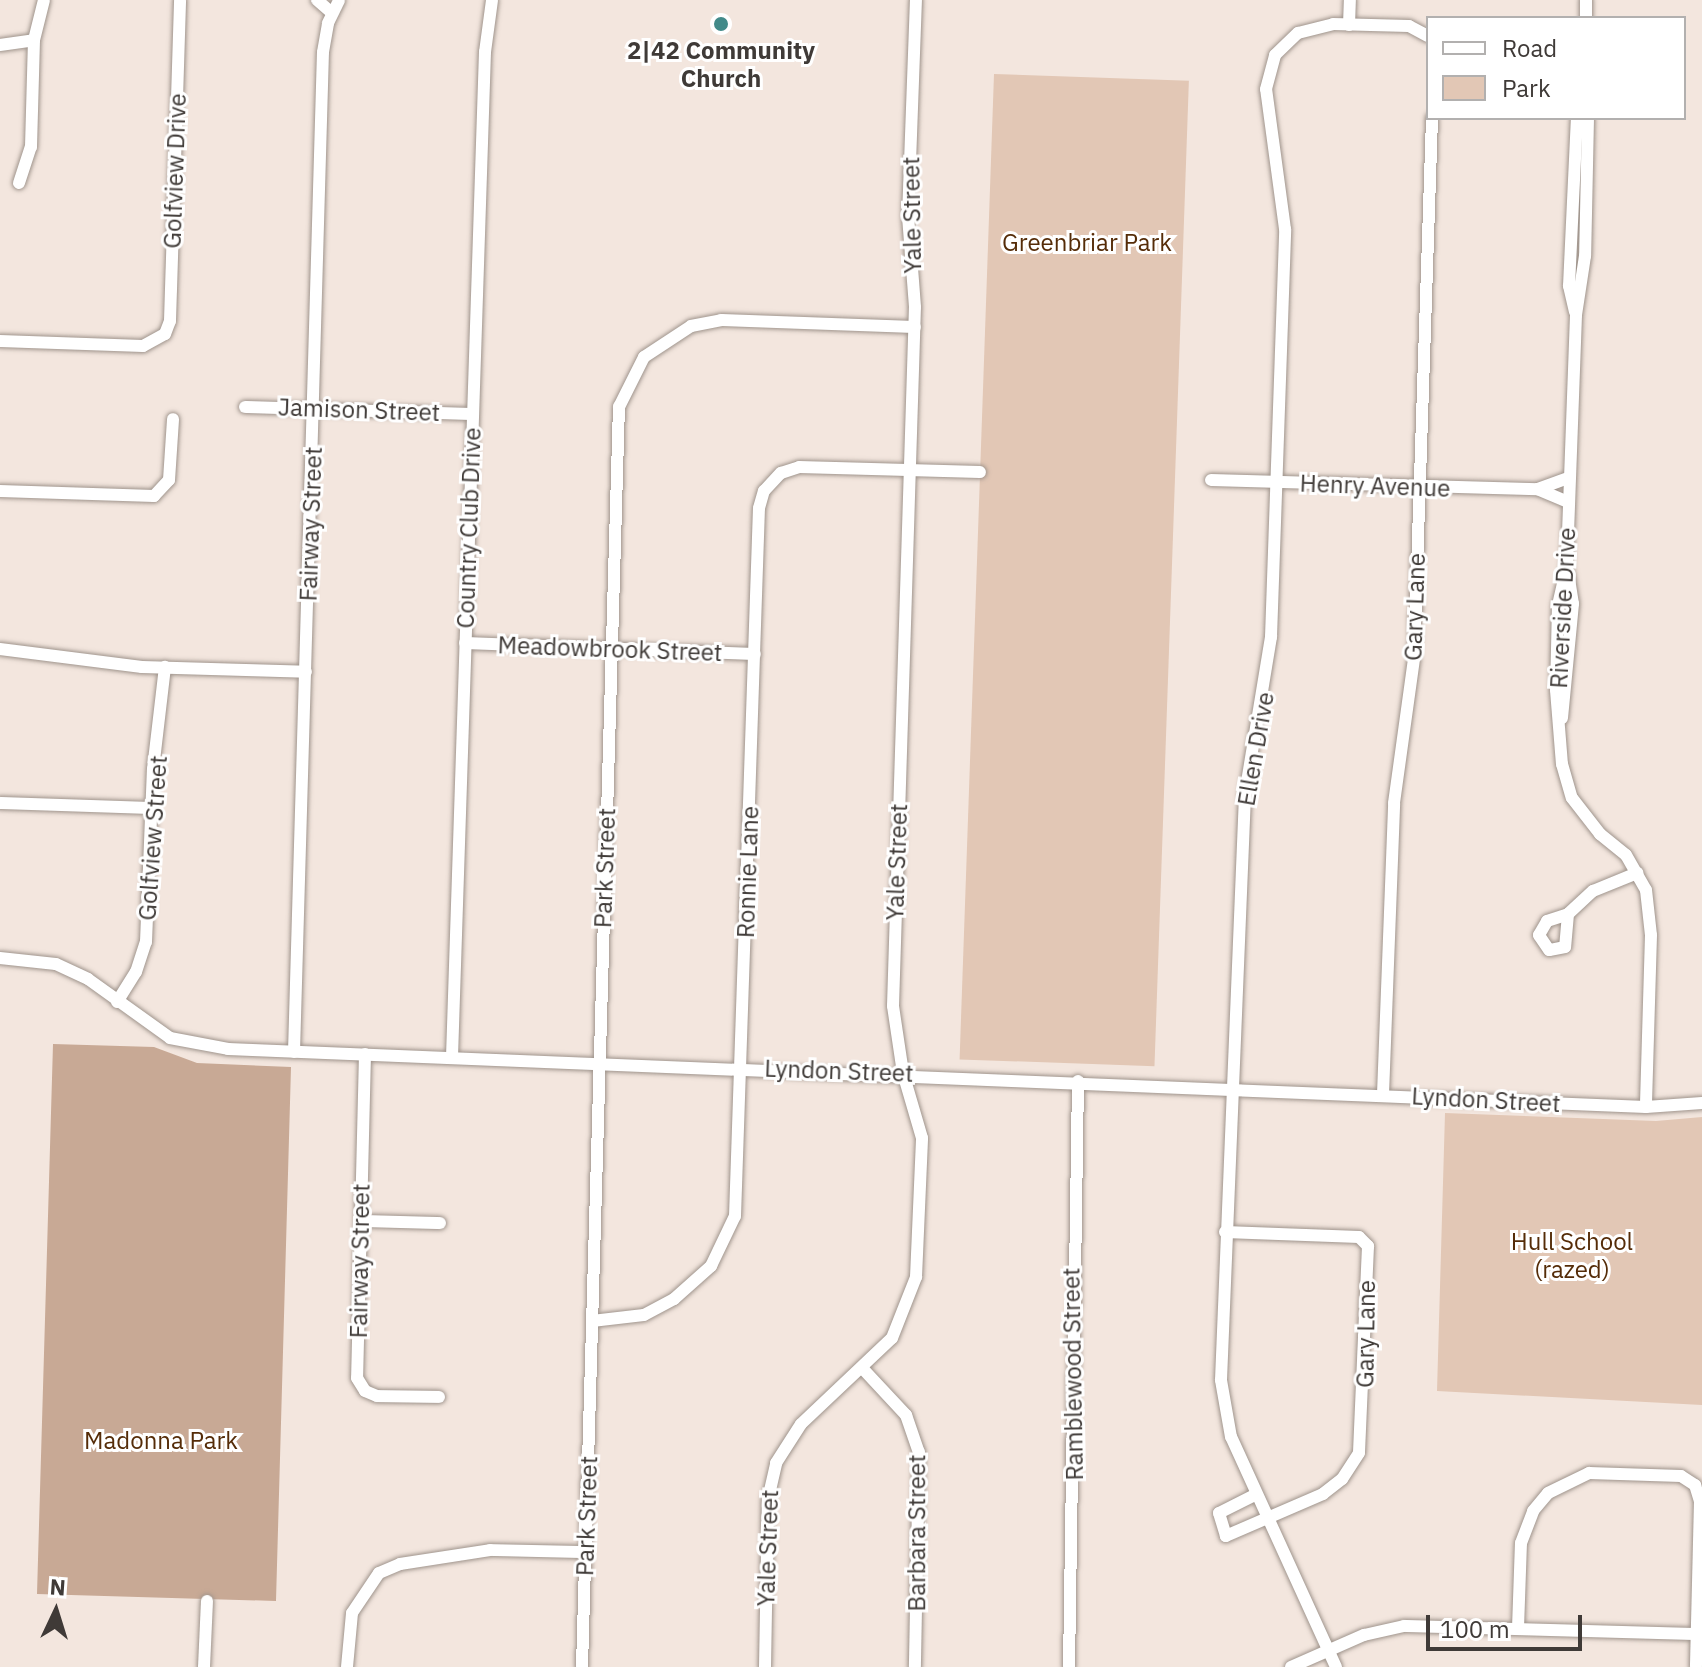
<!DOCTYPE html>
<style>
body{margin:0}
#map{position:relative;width:1702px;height:1667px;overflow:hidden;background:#f3e6de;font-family:"IBM Plex Sans",sans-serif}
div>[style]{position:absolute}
.green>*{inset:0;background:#e2c7b5;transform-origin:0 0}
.forest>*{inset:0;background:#c8a995}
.roads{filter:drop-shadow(0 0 2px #9f948c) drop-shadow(0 0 2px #9f948c)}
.street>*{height:12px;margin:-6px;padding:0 6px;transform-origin:6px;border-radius:6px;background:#fff}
.dots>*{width:22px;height:22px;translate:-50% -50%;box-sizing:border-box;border:4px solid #fff;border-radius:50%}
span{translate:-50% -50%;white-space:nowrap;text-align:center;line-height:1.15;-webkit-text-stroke:6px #fff;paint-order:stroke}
.poi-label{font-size:24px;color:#3f3a37;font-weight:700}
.street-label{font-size:24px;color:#3f3a37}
.park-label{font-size:24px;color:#552c08}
.legend{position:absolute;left:1426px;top:16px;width:260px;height:104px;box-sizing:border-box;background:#fff;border:2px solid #b2b0af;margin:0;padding:10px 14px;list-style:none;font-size:24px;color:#3f3a37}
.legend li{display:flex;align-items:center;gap:16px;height:40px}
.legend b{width:40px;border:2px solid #b2b0af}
.north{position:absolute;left:16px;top:1571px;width:80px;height:80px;-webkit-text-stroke:6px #fff;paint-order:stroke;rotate:4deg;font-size:22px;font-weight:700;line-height:32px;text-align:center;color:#3f3a37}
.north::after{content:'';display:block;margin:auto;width:28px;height:36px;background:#3f3a37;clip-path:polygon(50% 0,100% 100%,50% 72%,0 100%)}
.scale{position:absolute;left:1426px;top:1615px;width:156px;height:36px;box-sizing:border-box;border:4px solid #3f3a37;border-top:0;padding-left:10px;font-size:24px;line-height:28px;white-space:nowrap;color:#3f3a37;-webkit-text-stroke:6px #fff;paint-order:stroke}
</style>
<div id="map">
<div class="green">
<div style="left:994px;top:74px;width:195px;height:986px;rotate:2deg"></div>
<div style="clip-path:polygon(1445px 1113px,1656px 1121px,1702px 1117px,1702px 1405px,1437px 1391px)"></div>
</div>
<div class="forest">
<div style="clip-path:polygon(53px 1044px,154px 1047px,197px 1063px,291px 1067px,276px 1601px,37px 1594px)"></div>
</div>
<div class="roads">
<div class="street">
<div style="left:317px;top:0;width:20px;rotate:41deg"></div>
<div style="left:1586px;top:18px;width:18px;rotate:-90deg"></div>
<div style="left:1349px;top:25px;width:25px;rotate:-88deg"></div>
<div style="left:0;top:45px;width:34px;rotate:-8deg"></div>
<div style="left:1588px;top:118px;width:138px;rotate:91.2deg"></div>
<div style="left:1585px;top:256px;width:60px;rotate:98.7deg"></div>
<div style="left:1576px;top:315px;width:251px;rotate:92.1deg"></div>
<div style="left:1567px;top:566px;width:40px;rotate:103deg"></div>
<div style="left:1558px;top:605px;width:85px;rotate:91.3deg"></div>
<div style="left:1556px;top:690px;width:74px;rotate:85.4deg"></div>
<div style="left:1562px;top:764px;width:35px;rotate:74deg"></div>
<div style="left:1572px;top:798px;width:46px;rotate:52.1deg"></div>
<div style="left:1600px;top:834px;width:33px;rotate:39deg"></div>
<div style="left:1626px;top:855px;width:40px;rotate:60.3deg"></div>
<div style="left:1646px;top:890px;width:45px;rotate:83.7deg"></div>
<div style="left:1651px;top:935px;width:172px;rotate:91.7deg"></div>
<div style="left:19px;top:183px;width:38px;rotate:-72deg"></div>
<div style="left:31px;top:147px;width:107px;rotate:-88.4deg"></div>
<div style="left:34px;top:40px;width:41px;rotate:-76deg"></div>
<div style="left:1575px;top:312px;width:27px;rotate:-103deg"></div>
<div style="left:1569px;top:286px;width:168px;rotate:-87.3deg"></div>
<div style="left:0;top:341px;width:143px;rotate:2deg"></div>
<div style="left:143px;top:346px;width:25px;rotate:-29deg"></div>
<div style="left:165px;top:334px;width:14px;rotate:-69deg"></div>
<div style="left:170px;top:321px;width:321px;rotate:-88.2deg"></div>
<div style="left:245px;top:407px;width:228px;rotate:1.8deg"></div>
<div style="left:1211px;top:480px;width:327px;rotate:1.6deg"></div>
<div style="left:0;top:491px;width:154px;rotate:1.9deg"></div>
<div style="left:154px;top:496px;width:22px;rotate:-47deg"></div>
<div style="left:169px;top:480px;width:61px;rotate:-86.2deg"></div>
<div style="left:1568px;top:502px;width:33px;rotate:-157deg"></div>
<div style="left:1538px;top:489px;width:33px;rotate:-20deg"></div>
<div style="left:465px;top:643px;width:290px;rotate:2.2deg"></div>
<div style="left:0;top:649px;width:143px;rotate:7.2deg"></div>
<div style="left:142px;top:667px;width:164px;rotate:1.7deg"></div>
<div style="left:1562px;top:718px;width:115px;rotate:-84.5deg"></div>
<div style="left:1573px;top:604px;width:31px;rotate:-99deg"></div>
<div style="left:0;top:803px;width:152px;rotate:1.9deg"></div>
<div style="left:1568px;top:914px;width:33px;rotate:95deg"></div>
<div style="left:1565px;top:947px;width:16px;rotate:169deg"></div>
<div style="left:1549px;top:950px;width:18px;rotate:-124deg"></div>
<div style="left:1539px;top:935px;width:16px;rotate:-60deg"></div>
<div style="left:1547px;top:921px;width:22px;rotate:-18deg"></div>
<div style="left:1568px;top:914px;width:34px;rotate:-43deg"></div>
<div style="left:1593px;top:891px;width:48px;rotate:-22.2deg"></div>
<div style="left:0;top:958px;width:56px;rotate:6.1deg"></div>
<div style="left:56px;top:964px;width:35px;rotate:25deg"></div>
<div style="left:88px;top:979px;width:101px;rotate:35.7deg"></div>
<div style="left:170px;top:1038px;width:59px;rotate:10.7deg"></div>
<div style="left:228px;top:1049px;width:1419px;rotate:2.34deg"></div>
<div style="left:1646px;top:1107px;width:56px;rotate:-4.1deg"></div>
<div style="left:117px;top:1002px;width:36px;rotate:-58deg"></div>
<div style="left:136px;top:972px;width:32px;rotate:-72deg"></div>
<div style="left:146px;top:942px;width:173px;rotate:-87.7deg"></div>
<div style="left:153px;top:769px;width:103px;rotate:-83.3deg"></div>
<div style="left:294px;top:1052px;width:1000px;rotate:-88.34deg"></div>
<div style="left:323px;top:52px;width:29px;rotate:-80deg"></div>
<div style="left:328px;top:23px;width:25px;rotate:-64deg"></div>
<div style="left:365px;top:1054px;width:324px;rotate:91.4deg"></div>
<div style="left:357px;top:1378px;width:15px;rotate:58deg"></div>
<div style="left:365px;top:1391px;width:13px;rotate:23deg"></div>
<div style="left:377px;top:1396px;width:62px;rotate:0.9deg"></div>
<div style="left:452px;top:1057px;width:1006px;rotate:-88.12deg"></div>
<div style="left:485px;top:52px;width:52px;rotate:-82.3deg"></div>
<div style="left:1383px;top:1094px;width:291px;rotate:-87.8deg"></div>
<div style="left:1394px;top:803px;width:146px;rotate:-82.1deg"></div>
<div style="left:1414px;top:658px;width:540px;rotate:-88.09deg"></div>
<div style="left:361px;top:1221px;width:79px;rotate:1.5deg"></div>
<div style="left:1225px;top:1232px;width:134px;rotate:2.1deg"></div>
<div style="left:1359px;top:1237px;width:13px;rotate:45deg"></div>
<div style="left:1368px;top:1246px;width:207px;rotate:92.5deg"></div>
<div style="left:1359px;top:1453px;width:31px;rotate:123deg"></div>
<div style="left:1342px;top:1479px;width:24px;rotate:142deg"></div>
<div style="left:1323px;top:1494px;width:106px;rotate:156.6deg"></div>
<div style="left:1226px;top:1536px;width:24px;rotate:-107deg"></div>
<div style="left:1219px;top:1513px;width:42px;rotate:-26.6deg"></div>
<div style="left:592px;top:1321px;width:52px;rotate:-6.6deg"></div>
<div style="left:644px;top:1315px;width:34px;rotate:-28deg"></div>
<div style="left:674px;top:1299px;width:50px;rotate:-41.7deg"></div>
<div style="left:711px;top:1266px;width:55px;rotate:-64.4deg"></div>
<div style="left:735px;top:1216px;width:708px;rotate:-88.06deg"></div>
<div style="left:759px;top:508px;width:18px;rotate:-74deg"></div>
<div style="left:764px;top:491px;width:25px;rotate:-47deg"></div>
<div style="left:781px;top:473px;width:19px;rotate:-18deg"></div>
<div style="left:799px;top:467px;width:181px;rotate:1.6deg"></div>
<div style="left:864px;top:1370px;width:62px;rotate:47deg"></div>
<div style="left:906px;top:1415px;width:39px;rotate:71deg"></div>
<div style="left:919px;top:1452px;width:215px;rotate:91.1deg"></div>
<div style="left:1518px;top:1628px;width:85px;rotate:-88deg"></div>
<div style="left:1521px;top:1543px;width:34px;rotate:-69deg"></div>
<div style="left:1533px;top:1511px;width:23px;rotate:-50deg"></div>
<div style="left:1548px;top:1493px;width:46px;rotate:-26deg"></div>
<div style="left:1589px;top:1473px;width:92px;rotate:1.9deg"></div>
<div style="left:1681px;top:1476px;width:17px;rotate:33deg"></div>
<div style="left:1695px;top:1485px;width:17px;rotate:73deg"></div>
<div style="left:1700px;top:1501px;width:166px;rotate:91.4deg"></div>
<div style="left:204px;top:1667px;width:66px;rotate:-87.4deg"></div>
<div style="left:347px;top:1667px;width:54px;rotate:-84.7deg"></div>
<div style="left:352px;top:1613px;width:48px;rotate:-56deg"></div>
<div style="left:379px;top:1573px;width:23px;rotate:-23deg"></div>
<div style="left:400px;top:1564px;width:91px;rotate:-8.8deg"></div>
<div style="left:490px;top:1550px;width:96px;rotate:1.2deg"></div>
<div style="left:582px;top:1667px;width:1261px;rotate:-88.32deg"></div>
<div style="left:619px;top:407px;width:56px;rotate:-63.4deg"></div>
<div style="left:644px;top:357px;width:56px;rotate:-33.4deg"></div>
<div style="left:691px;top:326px;width:31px;rotate:-11deg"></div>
<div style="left:721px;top:320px;width:194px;rotate:2.1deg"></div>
<div style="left:765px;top:1667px;width:168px;rotate:-89deg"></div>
<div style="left:768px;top:1499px;width:37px;rotate:-77deg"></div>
<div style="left:776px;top:1463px;width:46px;rotate:-57.3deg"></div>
<div style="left:801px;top:1424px;width:125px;rotate:-43.4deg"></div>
<div style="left:892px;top:1338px;width:66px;rotate:-68.5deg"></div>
<div style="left:916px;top:1277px;width:139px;rotate:-87.5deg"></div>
<div style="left:922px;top:1138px;width:68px;rotate:-106.3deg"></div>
<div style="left:903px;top:1073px;width:68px;rotate:-98.5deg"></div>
<div style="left:893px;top:1006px;width:699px;rotate:-88.2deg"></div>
<div style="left:915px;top:307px;width:90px;rotate:-94.4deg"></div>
<div style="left:908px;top:217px;width:217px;rotate:-87.9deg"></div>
<div style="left:1069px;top:1667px;width:586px;rotate:-89.12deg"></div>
<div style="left:1291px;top:1667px;width:80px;rotate:-23.7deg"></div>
<div style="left:1364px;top:1635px;width:41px;rotate:-12.7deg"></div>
<div style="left:1404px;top:1626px;width:293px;rotate:1.6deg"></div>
<div style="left:1336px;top:1667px;width:253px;rotate:-114.5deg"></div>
<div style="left:1231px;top:1437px;width:58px;rotate:-100deg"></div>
<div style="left:1221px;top:1380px;width:586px;rotate:-87.65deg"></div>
<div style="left:1245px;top:794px;width:159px;rotate:-80.6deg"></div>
<div style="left:1271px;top:637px;width:408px;rotate:-88deg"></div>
<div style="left:1285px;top:229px;width:141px;rotate:-97.7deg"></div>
<div style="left:1266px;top:89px;width:35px;rotate:-75deg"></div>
<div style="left:1275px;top:55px;width:32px;rotate:-44deg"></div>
<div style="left:1298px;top:33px;width:36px;rotate:-14deg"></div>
<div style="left:1333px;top:24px;width:76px;rotate:1.5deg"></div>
<div style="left:1409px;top:26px;width:21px;rotate:28deg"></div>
</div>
</div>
<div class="dots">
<div style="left:721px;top:24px;background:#428a89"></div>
</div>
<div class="poi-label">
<span style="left:721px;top:65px">2|42 Community<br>Church</span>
</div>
<div class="street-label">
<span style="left:175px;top:171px;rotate:-88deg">Golfview Drive</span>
<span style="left:912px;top:215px;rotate:-91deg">Yale Street</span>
<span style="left:359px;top:410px;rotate:2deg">Jamison Street</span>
<span style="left:1375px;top:486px;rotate:2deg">Henry Avenue</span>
<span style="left:311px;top:524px;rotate:-88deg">Fairway Street</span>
<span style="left:469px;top:528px;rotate:-88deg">Country Club Drive</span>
<span style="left:1415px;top:607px;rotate:-88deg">Gary Lane</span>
<span style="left:1563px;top:608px;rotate:-87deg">Riverside Drive</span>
<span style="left:610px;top:649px;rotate:2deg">Meadowbrook Street</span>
<span style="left:1256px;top:749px;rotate:-80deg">Ellen Drive</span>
<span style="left:153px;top:838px;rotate:-86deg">Golfview Street</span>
<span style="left:897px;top:862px;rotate:-88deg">Yale Street</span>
<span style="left:605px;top:868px;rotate:-88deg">Park Street</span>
<span style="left:748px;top:872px;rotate:-88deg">Ronnie Lane</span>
<span style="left:839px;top:1071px;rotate:2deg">Lyndon Street</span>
<span style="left:1486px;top:1100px;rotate:3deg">Lyndon Street</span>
<span style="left:360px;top:1261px;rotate:-89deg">Fairway Street</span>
<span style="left:1366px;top:1334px;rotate:-89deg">Gary Lane</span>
<span style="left:1073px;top:1374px;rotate:-91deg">Ramblewood Street</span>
<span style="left:587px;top:1516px;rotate:-88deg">Park Street</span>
<span style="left:917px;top:1533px;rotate:-90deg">Barbara Street</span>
<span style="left:768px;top:1548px;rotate:-88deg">Yale Street</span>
</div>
<div class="park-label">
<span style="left:1087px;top:243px">Greenbriar Park</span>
<span style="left:1572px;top:1256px">Hull School<br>(razed)</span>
<span style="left:161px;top:1441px">Madonna Park</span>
</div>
<ul class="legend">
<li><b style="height:10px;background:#fff"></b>Road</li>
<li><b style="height:22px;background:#e2c7b5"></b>Park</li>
</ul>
<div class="north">N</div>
<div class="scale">100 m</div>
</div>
